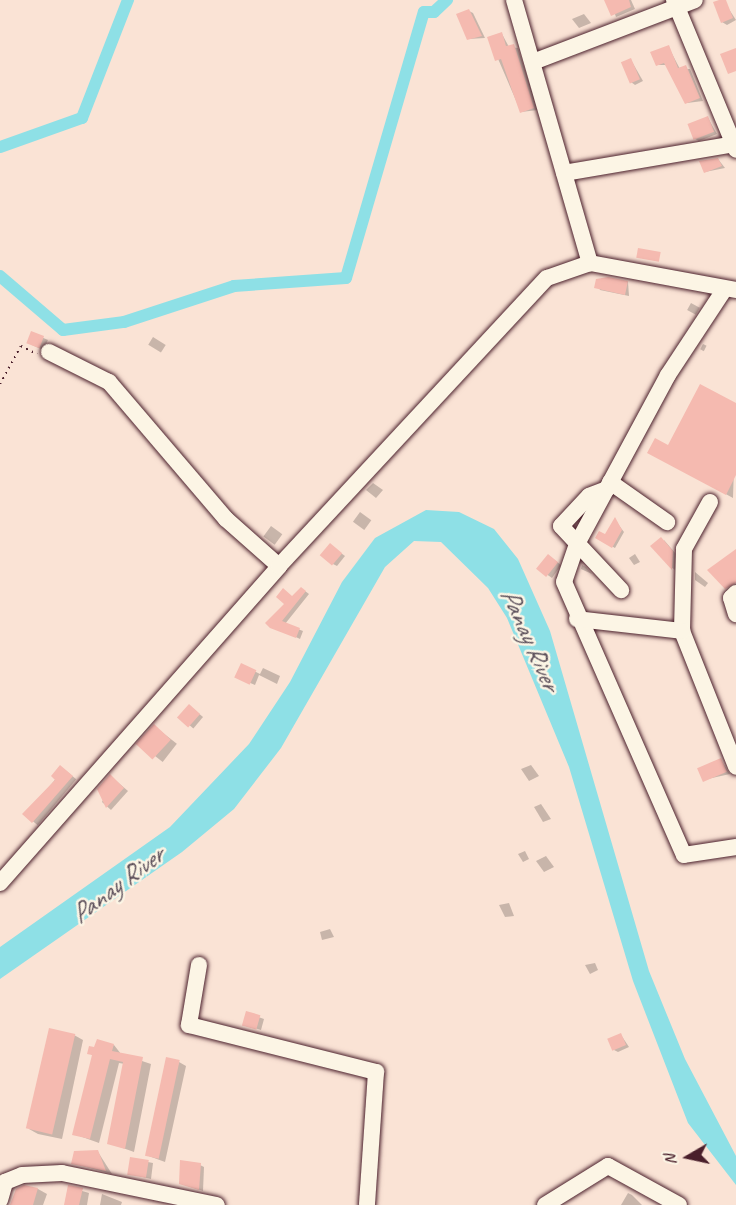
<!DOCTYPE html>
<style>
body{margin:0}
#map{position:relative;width:736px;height:1205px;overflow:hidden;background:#fae3d5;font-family:Caveat,sans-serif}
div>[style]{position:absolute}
.water>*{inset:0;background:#8ee0e6}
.shadow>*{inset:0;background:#0003;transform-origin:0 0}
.canal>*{height:12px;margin:-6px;padding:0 6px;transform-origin:6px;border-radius:6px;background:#8ee0e6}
.building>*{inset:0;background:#f5bab0;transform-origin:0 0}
.path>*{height:2px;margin-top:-1px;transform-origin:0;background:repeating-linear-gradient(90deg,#4a1f2b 0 1.5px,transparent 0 6px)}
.roads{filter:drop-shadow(0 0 2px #4a1f2b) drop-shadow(0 0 2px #4a1f2b)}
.minor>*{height:16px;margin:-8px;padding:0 8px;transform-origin:8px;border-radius:8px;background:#fcf5e5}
span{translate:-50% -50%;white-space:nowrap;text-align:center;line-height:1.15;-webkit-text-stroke:5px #fcf5e5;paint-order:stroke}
.water-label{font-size:27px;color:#5b4f5a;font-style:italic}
.north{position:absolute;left:658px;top:1127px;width:60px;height:60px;-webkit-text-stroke:4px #fcf5e5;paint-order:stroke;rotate:261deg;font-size:16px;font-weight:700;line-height:24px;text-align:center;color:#4a1f2b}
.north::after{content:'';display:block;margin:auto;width:21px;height:27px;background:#4a1f2b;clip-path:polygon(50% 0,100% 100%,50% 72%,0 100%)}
</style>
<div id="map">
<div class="water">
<div style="clip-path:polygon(426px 510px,459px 512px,494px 529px,518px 559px,550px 631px,649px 971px,685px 1059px,736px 1156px,736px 1185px,688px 1123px,633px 981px,569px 767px,507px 618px,488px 588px,441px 542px,414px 541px,385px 567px,281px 748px,234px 809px,182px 852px,0 979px,0 947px,170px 827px,249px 744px,290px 682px,342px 582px,375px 538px)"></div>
</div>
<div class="shadow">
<div style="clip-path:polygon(610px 0,631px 0,635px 9px,616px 17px)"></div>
<div style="clip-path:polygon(723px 0,736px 20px,727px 25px,722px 22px)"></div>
<div style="clip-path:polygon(469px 11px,473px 13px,485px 38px,468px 39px)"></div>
<div style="clip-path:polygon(584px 14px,591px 23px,579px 28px,572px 19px)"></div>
<div style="clip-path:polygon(502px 34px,509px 47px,518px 48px,538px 110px,521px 112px,489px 38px)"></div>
<div style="clip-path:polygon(668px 46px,680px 69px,690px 69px,703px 101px,687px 103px,667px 65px,657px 65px)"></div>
<div style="clip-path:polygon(631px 60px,643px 81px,635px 85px,631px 82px)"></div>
<div style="clip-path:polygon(708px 118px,717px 134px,699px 141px,695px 139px)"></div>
<div style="clip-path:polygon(718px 159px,725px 168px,705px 172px)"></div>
<div style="clip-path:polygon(597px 280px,628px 282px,629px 296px,600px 290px)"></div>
<div style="left:691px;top:303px;width:10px;height:8px;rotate:29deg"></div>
<div style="clip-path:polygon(32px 333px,48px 340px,43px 350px,32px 345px)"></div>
<div style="left:153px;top:337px;width:15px;height:9px;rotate:32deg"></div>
<div style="left:703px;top:344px;width:4px;height:6px;rotate:27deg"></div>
<div style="clip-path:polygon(736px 405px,733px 498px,649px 452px,669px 446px)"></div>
<div style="clip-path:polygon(373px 483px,383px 490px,376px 498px,366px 490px)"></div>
<div style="left:360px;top:512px;width:14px;height:12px;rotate:36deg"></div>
<div style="clip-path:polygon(615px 520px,624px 532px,615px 548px,597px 538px,606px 536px)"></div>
<div style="left:271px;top:526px;width:14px;height:13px;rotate:36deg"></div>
<div style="clip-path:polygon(664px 540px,676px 554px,675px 570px,667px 564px)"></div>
<div style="clip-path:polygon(334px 548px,345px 556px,337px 566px,333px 564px)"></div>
<div style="clip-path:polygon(635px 554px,640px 562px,634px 565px,629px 558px)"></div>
<div style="clip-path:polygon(552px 558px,561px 565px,552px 578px,539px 569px)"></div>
<div style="clip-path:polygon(582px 565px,586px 567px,592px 574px,581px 569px)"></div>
<div style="clip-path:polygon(695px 572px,708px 583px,705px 587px,695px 580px)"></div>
<div style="clip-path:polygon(305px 591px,309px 594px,285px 624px,303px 631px,300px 639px,267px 623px)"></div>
<div style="clip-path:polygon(242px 665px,260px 674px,263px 668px,280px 676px,277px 684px,259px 675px,255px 685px,241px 679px)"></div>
<div style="left:190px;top:706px;width:17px;height:15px;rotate:40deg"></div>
<div style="left:154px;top:726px;width:29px;height:23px;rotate:38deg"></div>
<div style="clip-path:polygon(721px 760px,730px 774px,703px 780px)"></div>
<div style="clip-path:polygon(531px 765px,539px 776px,529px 781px,521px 769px)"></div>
<div style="left:64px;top:769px;width:16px;height:60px;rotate:40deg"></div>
<div style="clip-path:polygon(114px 779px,128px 791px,111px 810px,102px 802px)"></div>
<div style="clip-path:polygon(541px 804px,551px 819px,543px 822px,534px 807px)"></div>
<div style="clip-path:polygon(525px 851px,529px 859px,523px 862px,518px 854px)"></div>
<div style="clip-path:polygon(546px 856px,554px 867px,544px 872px,536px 861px)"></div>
<div style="clip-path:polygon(509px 903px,514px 916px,505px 917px,499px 905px)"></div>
<div style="clip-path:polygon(330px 929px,334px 937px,322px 940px,320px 932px)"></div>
<div style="clip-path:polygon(595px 963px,598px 970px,590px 974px,585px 965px)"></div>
<div style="clip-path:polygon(247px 1013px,264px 1019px,261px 1030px,248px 1026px)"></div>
<div style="clip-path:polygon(74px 1035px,83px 1040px,62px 1139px,38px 1134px,29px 1129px)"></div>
<div style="clip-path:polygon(621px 1035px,629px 1047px,618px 1052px,614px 1050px)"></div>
<div style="clip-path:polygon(114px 1045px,121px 1054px,151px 1064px,134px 1152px,109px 1143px,125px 1064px,119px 1063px,99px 1143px,74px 1134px,94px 1056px,89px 1053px)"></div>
<div style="clip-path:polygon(179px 1062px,186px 1066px,165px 1162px,146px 1155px)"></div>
<div style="clip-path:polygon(98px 1152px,112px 1174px,72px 1163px)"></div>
<div style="clip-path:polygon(132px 1159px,153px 1163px,151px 1179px,130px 1174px)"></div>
<div style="clip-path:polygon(200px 1165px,204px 1167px,203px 1191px,185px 1185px)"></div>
<div style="clip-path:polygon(69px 1187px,89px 1193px,87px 1205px,65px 1205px)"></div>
<div style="clip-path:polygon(38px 1189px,47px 1194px,43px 1205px,12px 1205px,17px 1190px)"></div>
<div style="clip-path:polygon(628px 1193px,632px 1195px,642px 1205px,621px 1205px)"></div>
<div style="clip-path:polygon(102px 1194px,122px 1202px,121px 1205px,100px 1205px)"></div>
</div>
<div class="canal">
<div style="left:0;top:147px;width:87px;rotate:-19.5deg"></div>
<div style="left:82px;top:118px;width:127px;rotate:-68.7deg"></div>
<div style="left:0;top:276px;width:83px;rotate:40.6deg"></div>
<div style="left:63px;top:330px;width:62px;rotate:-7.5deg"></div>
<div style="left:124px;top:322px;width:116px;rotate:-18.1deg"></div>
<div style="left:234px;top:286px;width:112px;rotate:-4.1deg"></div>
<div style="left:346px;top:278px;width:277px;rotate:-73.7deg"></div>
<div style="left:424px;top:12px;width:10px"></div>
<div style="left:434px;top:12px;width:18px;rotate:-43deg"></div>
</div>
<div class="building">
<div style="clip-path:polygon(604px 0,629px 0,631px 7px,611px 16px)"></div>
<div style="clip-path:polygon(719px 0,726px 0,733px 18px,721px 23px,713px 2px)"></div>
<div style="clip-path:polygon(469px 9px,482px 36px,467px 40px,456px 14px)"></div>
<div style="clip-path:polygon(502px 32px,506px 46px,514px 44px,534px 108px,520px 113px,501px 59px,495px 61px,487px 37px)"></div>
<div style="clip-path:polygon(669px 45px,678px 68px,686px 65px,700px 98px,685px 104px,664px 63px,656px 66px,650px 52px)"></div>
<div style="clip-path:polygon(736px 48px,736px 71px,728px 74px,720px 54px)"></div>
<div style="left:631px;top:58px;width:23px;height:11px;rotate:67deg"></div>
<div style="left:708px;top:116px;width:17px;height:22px;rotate:69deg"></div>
<div style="clip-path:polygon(718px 158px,722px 166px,704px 173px,699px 161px)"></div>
<div style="left:638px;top:248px;width:23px;height:10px;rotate:10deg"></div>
<div style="clip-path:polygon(608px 277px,628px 281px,625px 295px,594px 288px,596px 279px)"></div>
<div style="left:31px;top:331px;width:14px;height:13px;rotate:21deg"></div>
<div style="clip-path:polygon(700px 384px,736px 403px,736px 475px,726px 495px,647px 453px,655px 438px,668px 445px)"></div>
<div style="clip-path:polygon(615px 517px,622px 530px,612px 548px,595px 538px,599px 531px,605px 534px)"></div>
<div style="clip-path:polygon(661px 537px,673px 551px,672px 570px,650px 546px)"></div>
<div style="left:330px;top:543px;width:16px;height:16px;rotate:40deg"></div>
<div style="clip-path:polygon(736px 549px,736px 583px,725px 589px,707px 570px)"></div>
<div style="left:548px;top:554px;width:13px;height:19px;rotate:39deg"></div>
<div style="clip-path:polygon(301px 587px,306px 591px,282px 621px,300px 628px,296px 638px,270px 628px,265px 623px,284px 604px,276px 597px,283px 588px,292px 596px)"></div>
<div style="left:241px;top:663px;width:17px;height:16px;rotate:25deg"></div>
<div style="left:189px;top:704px;width:15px;height:18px;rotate:42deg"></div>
<div style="left:154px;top:724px;width:23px;height:27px;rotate:43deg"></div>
<div style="left:721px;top:758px;width:15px;height:26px;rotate:67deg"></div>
<div style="clip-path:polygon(60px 765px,73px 776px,32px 823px,22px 814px,55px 780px,51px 776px)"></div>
<div style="clip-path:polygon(110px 774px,124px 788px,106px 808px,97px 789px)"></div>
<div style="left:246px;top:1011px;width:15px;height:15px;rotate:16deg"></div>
<div style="left:49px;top:1028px;width:27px;height:103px;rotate:13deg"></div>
<div style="left:621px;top:1033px;width:13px;height:15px;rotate:67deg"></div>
<div style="clip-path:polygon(97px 1039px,114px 1044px,112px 1051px,143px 1057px,125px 1149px,107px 1144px,123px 1062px,110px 1059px,90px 1139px,72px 1135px,92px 1055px,87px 1054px,89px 1046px,94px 1047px)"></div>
<div style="left:166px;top:1057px;width:14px;height:101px;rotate:12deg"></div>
<div style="clip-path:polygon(98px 1150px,106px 1171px,71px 1164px,74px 1151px)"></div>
<div style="left:130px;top:1157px;width:19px;height:18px;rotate:9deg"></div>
<div style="clip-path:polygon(180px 1160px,201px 1163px,199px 1190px,179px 1184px)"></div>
<div style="clip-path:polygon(24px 1185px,38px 1188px,33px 1205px,10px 1205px,16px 1189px)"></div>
<div style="clip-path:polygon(68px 1185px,83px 1188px,79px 1205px,64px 1205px)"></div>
</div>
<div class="path">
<div style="left:0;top:384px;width:43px;rotate:-61.1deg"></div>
<div style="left:21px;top:346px;width:18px;rotate:27deg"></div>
</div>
<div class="roads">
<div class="minor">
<div style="left:514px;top:0;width:274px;rotate:73.9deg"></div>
<div style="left:674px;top:0;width:162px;rotate:67.5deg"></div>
<div style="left:533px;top:62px;width:173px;rotate:-20.9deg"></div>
<div style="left:564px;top:173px;width:174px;rotate:-9.6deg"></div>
<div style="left:724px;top:290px;width:102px;rotate:123.4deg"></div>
<div style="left:668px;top:375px;width:192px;rotate:118.3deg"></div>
<div style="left:577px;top:544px;width:40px;rotate:108.9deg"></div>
<div style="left:564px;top:582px;width:298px;rotate:66.3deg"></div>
<div style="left:684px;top:855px;width:53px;rotate:-8.7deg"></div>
<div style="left:49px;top:352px;width:67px;rotate:26.6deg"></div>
<div style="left:109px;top:382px;width:180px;rotate:49.5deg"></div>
<div style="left:226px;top:519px;width:71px;rotate:41.6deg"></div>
<div style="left:610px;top:482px;width:70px;rotate:35.1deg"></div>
<div style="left:607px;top:489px;width:19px;rotate:159deg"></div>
<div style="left:589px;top:496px;width:41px;rotate:133deg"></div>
<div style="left:561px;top:526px;width:88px;rotate:46.8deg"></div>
<div style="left:710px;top:502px;width:54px;rotate:119deg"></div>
<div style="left:684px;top:549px;width:82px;rotate:91.4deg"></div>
<div style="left:682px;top:631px;width:146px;rotate:68.3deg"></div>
<div style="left:736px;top:593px;width:7px;rotate:135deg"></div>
<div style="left:731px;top:598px;width:17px;rotate:73deg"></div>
<div style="left:577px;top:619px;width:106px;rotate:6.5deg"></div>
<div style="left:0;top:883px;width:422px;rotate:-48.6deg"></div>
<div style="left:279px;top:566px;width:393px;rotate:-47.1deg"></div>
<div style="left:547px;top:278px;width:46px;rotate:-19.2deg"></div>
<div style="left:590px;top:263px;width:148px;rotate:10.5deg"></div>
<div style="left:199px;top:965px;width:61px;rotate:99.5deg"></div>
<div style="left:189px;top:1025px;width:193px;rotate:14.1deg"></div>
<div style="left:376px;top:1072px;width:133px;rotate:93.9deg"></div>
<div style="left:0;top:1200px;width:19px;rotate:-74deg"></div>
<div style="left:5px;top:1182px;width:18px;rotate:-22deg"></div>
<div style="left:22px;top:1175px;width:40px;rotate:-2.9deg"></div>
<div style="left:62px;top:1173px;width:158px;rotate:11.7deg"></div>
<div style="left:545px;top:1205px;width:74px;rotate:-31.8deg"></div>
<div style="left:608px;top:1166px;width:81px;rotate:28.8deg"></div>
</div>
</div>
<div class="water-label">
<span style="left:530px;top:639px;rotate:66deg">Panay River</span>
<span style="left:117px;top:885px;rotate:-37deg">Panay River</span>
</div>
<div class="north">N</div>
</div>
